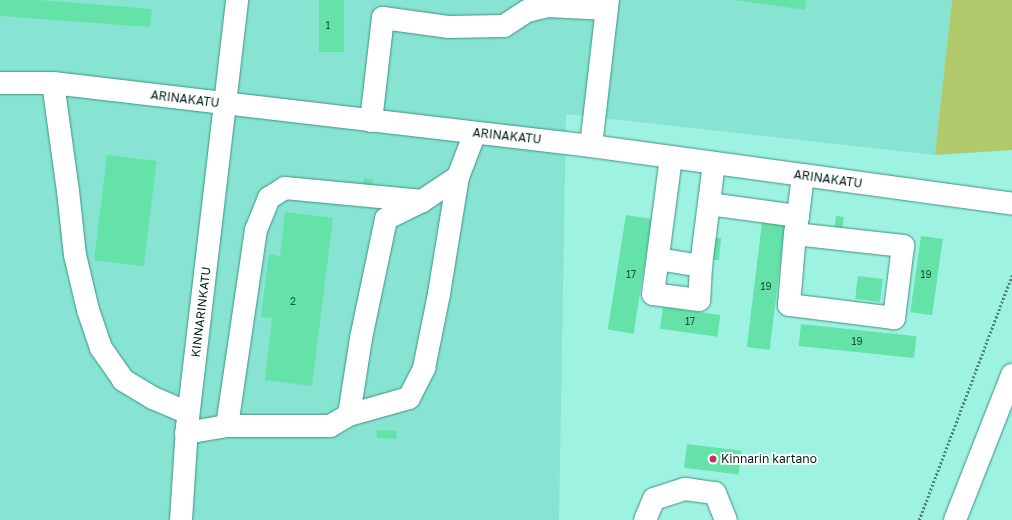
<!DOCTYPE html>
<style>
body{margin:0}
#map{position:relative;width:1012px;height:520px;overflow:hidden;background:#9ef2e2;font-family:"Golos Text",sans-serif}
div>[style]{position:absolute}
.built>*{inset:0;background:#87e4d3}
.green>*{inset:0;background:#b1c96b}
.building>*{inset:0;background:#64e2a8;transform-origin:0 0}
.path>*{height:2.5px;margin-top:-1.25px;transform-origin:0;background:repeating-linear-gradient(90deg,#4e847b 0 2px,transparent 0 4px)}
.roads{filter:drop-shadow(0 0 1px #3d9284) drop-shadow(0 0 1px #3d9284)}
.minor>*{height:22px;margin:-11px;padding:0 11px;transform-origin:11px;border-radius:11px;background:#fff}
.dots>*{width:11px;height:11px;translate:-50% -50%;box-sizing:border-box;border:2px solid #fff;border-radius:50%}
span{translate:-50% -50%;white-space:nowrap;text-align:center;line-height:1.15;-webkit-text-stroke:3.5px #fff;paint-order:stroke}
.number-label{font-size:10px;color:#1b4e3d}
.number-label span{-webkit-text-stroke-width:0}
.street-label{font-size:12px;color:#031d19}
.poi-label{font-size:12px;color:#031d19}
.left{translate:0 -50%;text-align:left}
</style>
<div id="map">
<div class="built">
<div style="clip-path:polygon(0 0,952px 0,935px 155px,566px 114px,559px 520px,0 520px)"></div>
</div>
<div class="green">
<div style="clip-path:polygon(952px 0,1012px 0,1012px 150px,935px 155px)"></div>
</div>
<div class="building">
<div style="clip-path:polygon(0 0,39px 0,152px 9px,150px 27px,0 16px)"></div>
<div style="left:319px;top:0;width:25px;height:52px"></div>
<div style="clip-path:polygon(735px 0,806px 0,805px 10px)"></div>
<div style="left:107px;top:155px;width:50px;height:106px;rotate:7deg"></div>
<div style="clip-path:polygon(364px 178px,373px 179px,372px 189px,362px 187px)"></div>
<div style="clip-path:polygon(285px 212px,333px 218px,312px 386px,265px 380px,272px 318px,261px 317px,269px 254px,280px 256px)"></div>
<div style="left:626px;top:215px;width:26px;height:116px;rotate:9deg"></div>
<div style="left:836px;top:216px;width:8px;height:15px;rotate:7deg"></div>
<div style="left:762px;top:223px;width:23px;height:125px;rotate:7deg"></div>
<div style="left:921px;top:236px;width:22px;height:77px;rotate:8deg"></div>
<div style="left:709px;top:237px;width:12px;height:22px;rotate:5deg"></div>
<div style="left:858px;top:276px;width:25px;height:23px;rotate:7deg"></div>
<div style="left:663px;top:307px;width:58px;height:22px;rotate:8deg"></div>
<div style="left:801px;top:324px;width:116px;height:22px;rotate:6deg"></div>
<div style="left:377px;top:430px;width:20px;height:8px;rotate:3deg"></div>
<div style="left:687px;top:444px;width:55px;height:24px;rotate:7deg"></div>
</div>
<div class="path">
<div style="left:919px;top:520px;width:262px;rotate:-69.2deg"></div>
</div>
<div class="roads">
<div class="minor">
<div style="left:0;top:83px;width:53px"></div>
<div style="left:53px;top:83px;width:542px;rotate:6.68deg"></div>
<div style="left:591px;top:146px;width:425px;rotate:7.8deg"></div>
<div style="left:53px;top:83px;width:109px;rotate:82.1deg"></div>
<div style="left:68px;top:191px;width:64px;rotate:83.8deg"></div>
<div style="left:75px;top:255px;width:57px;rotate:76.7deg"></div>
<div style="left:88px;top:310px;width:40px;rotate:71.1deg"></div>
<div style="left:101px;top:348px;width:39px;rotate:55deg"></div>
<div style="left:123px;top:380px;width:35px;rotate:31deg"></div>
<div style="left:153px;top:398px;width:38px;rotate:23deg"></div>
<div style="left:371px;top:121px;width:104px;rotate:-83.4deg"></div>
<div style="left:383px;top:18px;width:67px;rotate:7.8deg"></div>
<div style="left:449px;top:27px;width:55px;rotate:-1deg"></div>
<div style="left:504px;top:26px;width:27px;rotate:-33deg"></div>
<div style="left:527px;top:11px;width:22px;rotate:-13deg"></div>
<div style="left:548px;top:6px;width:59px;rotate:2.9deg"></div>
<div style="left:591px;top:146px;width:147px;rotate:-83.4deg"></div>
<div style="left:709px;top:204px;width:90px;rotate:7.7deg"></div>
<div style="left:798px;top:216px;width:41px;rotate:-83deg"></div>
<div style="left:795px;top:234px;width:109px;rotate:6.3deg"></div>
<div style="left:903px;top:246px;width:73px;rotate:97.1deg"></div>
<div style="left:894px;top:318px;width:106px;rotate:-172.9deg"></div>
<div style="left:789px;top:305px;width:71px;rotate:-85.2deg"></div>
<div style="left:795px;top:234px;width:18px;rotate:-81deg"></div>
<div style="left:658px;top:259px;width:44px;rotate:9.2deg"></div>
<div style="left:701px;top:266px;width:34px;rotate:93deg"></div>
<div style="left:699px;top:300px;width:46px;rotate:-172.6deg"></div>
<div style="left:653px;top:294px;width:138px;rotate:-82.5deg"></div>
<div style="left:701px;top:266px;width:104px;rotate:-82.8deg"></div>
<div style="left:349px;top:415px;width:62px;rotate:-15.8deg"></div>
<div style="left:409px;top:398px;width:34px;rotate:-63deg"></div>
<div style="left:424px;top:368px;width:76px;rotate:-78.5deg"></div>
<div style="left:439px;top:294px;width:119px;rotate:-80.8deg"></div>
<div style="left:227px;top:426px;width:198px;rotate:-81.6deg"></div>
<div style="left:256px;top:230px;width:35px;rotate:-68deg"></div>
<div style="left:269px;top:198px;width:19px;rotate:-32deg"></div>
<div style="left:285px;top:188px;width:138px;rotate:5.4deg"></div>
<div style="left:186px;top:433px;width:42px;rotate:-9.7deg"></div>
<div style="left:227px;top:426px;width:103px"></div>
<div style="left:330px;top:426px;width:22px;rotate:-30deg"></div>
<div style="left:349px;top:415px;width:78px;rotate:-81.1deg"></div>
<div style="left:361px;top:338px;width:122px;rotate:-78.1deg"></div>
<div style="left:386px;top:219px;width:40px;rotate:-26.6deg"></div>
<div style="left:422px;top:201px;width:43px;rotate:-33.7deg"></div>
<div style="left:458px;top:177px;width:47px;rotate:-68.9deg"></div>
<div style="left:181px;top:520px;width:93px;rotate:-86.3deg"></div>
<div style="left:187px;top:427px;width:430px;rotate:-83.3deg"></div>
<div style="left:645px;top:520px;width:23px;rotate:-67deg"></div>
<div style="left:654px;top:499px;width:33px;rotate:-18deg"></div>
<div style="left:685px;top:489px;width:30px;rotate:8deg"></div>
<div style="left:715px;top:493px;width:29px;rotate:68deg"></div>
<div style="left:955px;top:520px;width:156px;rotate:-68.5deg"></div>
</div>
</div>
<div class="dots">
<div style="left:713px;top:459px;background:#be336a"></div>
</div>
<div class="number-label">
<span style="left:328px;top:26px">1</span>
<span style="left:631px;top:275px">17</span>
<span style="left:926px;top:275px">19</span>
<span style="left:766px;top:287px">19</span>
<span style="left:293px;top:302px">2</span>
<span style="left:690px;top:322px">17</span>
<span style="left:857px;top:342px">19</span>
</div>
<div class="street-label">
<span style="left:185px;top:99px;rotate:7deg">ARINAKATU</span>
<span style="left:507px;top:136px;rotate:6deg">ARINAKATU</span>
<span style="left:828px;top:179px;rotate:8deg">ARINAKATU</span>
<span style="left:201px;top:312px;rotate:-83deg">KINNARINKATU</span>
</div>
<div class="poi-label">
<span class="left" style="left:721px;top:459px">Kinnarin kartano</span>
</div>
</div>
